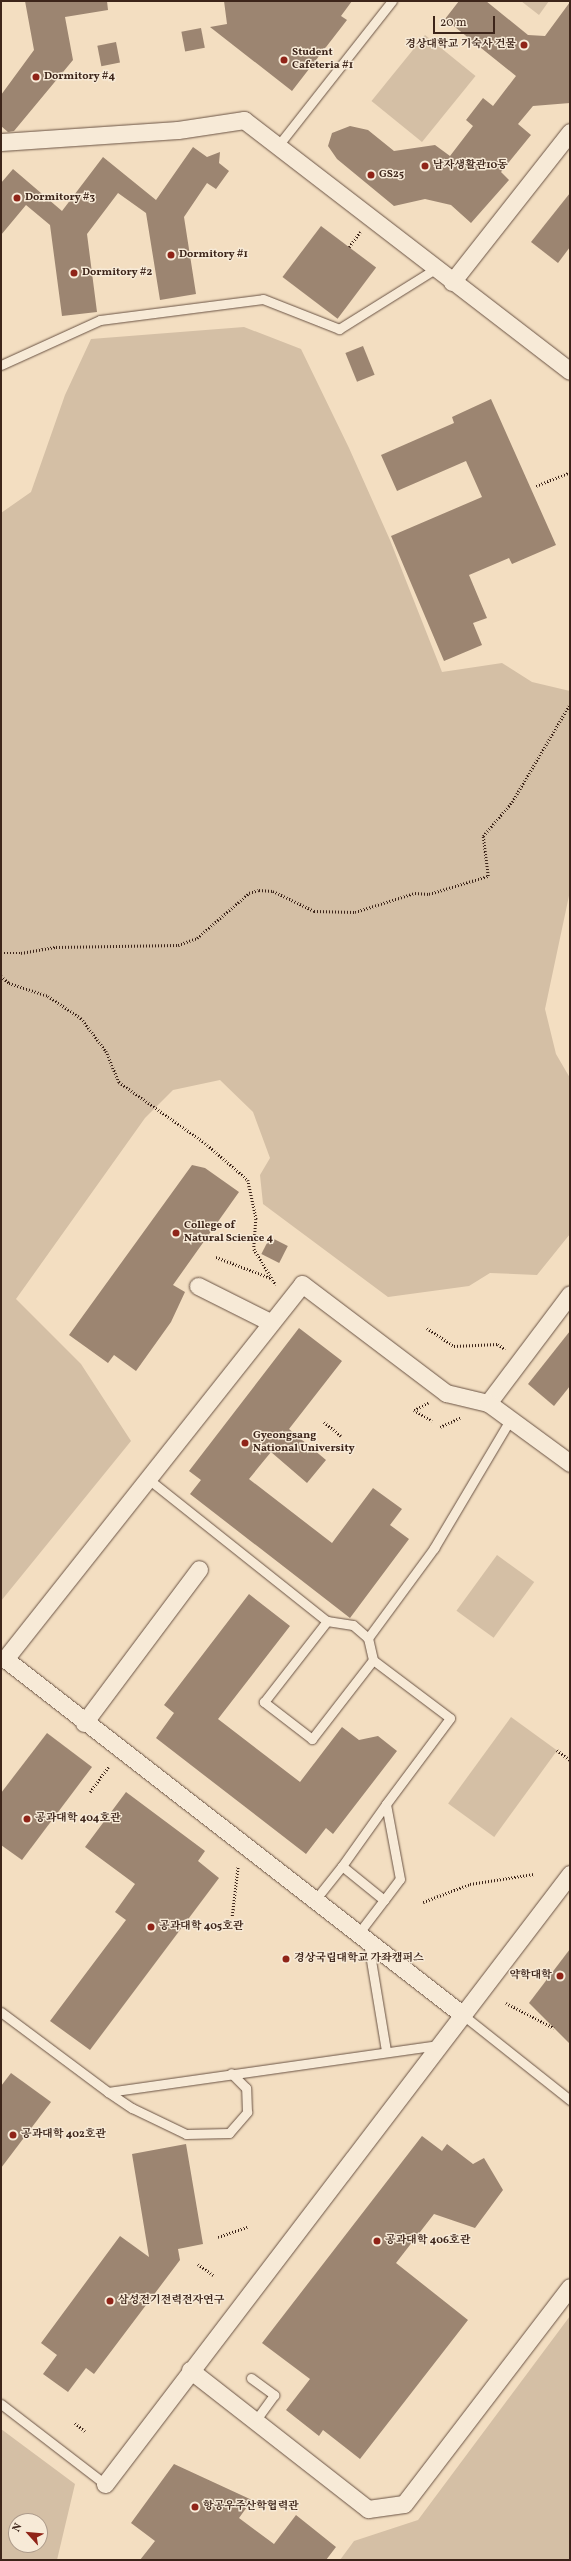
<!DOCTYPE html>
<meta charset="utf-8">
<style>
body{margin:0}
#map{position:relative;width:571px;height:2561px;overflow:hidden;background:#f3dec1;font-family:Vollkorn,"Noto Serif KR",serif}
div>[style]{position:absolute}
.green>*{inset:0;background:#d4bfa5;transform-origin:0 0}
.building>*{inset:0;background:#9c8571;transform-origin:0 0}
.path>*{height:2.5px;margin-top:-1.25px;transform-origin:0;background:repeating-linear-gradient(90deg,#3d251a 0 1px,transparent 0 3px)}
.roads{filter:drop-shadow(0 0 1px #6a5344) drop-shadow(0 0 1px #6a5344)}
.lane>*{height:9px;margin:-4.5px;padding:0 4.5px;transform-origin:4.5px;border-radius:4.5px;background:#f7ead7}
.street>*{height:17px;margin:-8.5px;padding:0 8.5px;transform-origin:8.5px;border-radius:8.5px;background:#f7ead7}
.dots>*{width:11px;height:11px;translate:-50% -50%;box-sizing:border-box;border:2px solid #f7ead7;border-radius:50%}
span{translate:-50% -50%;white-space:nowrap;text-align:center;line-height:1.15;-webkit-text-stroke:3px #f7ead7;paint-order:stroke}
.poi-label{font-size:11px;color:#3d251a;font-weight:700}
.right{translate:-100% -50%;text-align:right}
.left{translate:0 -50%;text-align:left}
.frame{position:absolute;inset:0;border:2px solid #3d251a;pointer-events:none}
.north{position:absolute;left:8px;top:2513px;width:40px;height:40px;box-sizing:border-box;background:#f7ead7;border:1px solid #ad9b8b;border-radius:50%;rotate:297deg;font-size:11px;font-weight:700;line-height:16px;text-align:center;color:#3d251a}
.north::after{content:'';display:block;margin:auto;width:14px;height:18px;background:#8f2418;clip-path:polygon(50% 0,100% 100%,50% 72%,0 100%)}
.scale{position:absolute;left:433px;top:16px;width:62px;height:18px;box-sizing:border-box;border:2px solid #3d251a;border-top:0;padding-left:5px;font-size:12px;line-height:14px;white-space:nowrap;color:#3d251a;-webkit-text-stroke:3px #f7ead7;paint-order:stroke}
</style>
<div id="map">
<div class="green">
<div style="clip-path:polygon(521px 1px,549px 1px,539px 15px)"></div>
<div style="left:425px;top:35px;width:65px;height:85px;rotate:39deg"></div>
<div style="clip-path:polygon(244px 327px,301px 349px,349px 448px,390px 540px,442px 672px,502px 663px,532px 682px,570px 691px,570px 891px,545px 1009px,556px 1054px,570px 1078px,570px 1234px,537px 1275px,490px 1273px,469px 1286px,388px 1297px,263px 1204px,260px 1175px,270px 1158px,253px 1112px,220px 1080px,173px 1090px,145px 1118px,16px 1299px,81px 1364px,131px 1441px,1px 1601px,1px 513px,31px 492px,65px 395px,91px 339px)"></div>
<div style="left:497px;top:1555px;width:46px;height:69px;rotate:36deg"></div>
<div style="left:511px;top:1717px;width:57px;height:107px;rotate:36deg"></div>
<div style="clip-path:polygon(570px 2316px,570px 2560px,340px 2560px,354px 2541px,418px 2520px)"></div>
<div style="clip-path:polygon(evenodd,1px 2429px,75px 2484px,57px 2560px,1px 2560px,1px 2429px,16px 2521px,40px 2521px,40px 2545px,16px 2545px,16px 2521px)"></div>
</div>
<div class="building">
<div style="clip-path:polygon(25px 1px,107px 1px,108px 10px,65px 17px,73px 60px,14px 131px,8px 132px,1px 126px,1px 95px,34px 50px)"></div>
<div style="clip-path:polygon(224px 1px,352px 1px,341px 16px,347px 20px,292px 91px,210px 27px,227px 24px)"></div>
<div style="clip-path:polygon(459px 1px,486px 1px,528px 35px,545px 36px,570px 2px,570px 103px,533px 106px,518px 124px,531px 135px,501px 172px,509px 180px,471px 223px,451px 205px,425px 199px,394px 206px,337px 159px,328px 146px,332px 133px,350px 126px,368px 130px,394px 151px,435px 145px,450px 156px,473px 126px,466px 120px,483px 98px,493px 106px,516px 76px,445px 19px)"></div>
<div style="left:201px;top:28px;width:20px;height:20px;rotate:79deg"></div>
<div style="left:116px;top:42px;width:21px;height:19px;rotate:79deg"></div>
<div style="clip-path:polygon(193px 147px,207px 157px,220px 152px,219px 163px,229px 171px,216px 189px,207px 183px,184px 217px,196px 294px,160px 300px,146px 213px,118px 193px,87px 234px,97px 312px,62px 316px,50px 225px,26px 205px,1px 235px,1px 183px,13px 169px,62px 211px,103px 157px,156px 200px)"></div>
<div style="clip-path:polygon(570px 193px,570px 247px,558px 263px,531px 242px)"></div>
<div style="left:321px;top:226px;width:69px;height:64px;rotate:37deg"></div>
<div style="left:363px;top:346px;width:31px;height:19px;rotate:68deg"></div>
<div style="clip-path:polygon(491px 399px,556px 545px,512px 564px,509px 558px,469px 575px,487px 618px,473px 623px,482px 645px,444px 661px,391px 536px,482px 497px,466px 461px,397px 491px,381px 455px,454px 423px,452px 417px)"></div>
<div style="clip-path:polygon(192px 1165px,205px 1168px,239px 1192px,173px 1285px,185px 1292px,171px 1322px,136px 1371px,114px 1355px,108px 1363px,69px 1335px)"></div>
<div style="left:270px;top:1237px;width:20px;height:19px;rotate:27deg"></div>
<div style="clip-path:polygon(299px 1328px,342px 1361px,289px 1429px,326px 1460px,307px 1483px,271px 1452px,249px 1479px,332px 1543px,373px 1488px,402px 1509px,390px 1525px,409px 1539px,350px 1618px,190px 1494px,201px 1480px,189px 1471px)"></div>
<div style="clip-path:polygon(570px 1331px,570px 1386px,554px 1406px,528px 1384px)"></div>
<div style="clip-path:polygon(249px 1594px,290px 1626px,218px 1719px,300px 1782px,342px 1727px,359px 1740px,378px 1736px,397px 1751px,333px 1834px,326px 1828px,306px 1854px,156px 1738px,174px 1713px,164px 1705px)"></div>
<div style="clip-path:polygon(47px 1733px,92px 1767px,22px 1860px,1px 1845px,1px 1793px)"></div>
<div style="clip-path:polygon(126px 1792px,205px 1851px,198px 1861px,219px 1878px,90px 2050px,50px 2021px,126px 1920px,115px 1912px,135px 1884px,85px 1847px)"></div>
<div style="clip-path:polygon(570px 1949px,570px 2044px,529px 2003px)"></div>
<div style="clip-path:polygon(11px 2073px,51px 2102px,1px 2168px,1px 2086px)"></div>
<div style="clip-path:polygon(422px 2136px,442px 2151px,447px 2144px,473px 2164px,484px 2158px,503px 2190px,475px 2228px,434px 2214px,396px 2263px,468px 2320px,360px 2459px,323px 2430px,319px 2436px,286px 2410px,310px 2379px,262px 2343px)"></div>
<div style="clip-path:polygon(186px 2144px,203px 2244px,178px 2249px,180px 2260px,94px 2374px,86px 2368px,68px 2392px,43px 2374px,57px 2355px,41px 2343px,120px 2236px,149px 2257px,132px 2154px)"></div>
<div style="clip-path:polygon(174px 2464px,252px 2500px,239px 2518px,274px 2544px,296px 2515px,336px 2547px,326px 2560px,140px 2560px,155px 2541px,131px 2523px)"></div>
</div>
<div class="path">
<div style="left:349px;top:247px;width:19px;rotate:-54deg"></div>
<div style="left:536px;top:486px;width:37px;rotate:-22deg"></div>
<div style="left:1px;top:953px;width:20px"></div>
<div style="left:21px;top:953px;width:36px;rotate:-10deg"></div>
<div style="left:56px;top:947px;width:122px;rotate:-0.9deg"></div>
<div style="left:178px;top:945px;width:20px;rotate:-20deg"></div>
<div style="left:197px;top:938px;width:69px;rotate:-40.9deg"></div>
<div style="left:249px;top:893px;width:10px;rotate:-17deg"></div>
<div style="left:259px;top:890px;width:14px;rotate:4deg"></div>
<div style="left:273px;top:891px;width:46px;rotate:26deg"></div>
<div style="left:314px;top:911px;width:41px;rotate:1.4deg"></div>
<div style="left:355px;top:912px;width:63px;rotate:-17.6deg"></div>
<div style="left:415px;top:893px;width:14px;rotate:4deg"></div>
<div style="left:429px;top:894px;width:62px;rotate:-17deg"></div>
<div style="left:488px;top:876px;width:40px;rotate:-97.1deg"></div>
<div style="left:483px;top:836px;width:45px;rotate:-49.5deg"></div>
<div style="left:512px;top:802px;width:114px;rotate:-59.4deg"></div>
<div style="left:1px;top:976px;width:11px;rotate:41deg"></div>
<div style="left:9px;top:983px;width:41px;rotate:18.4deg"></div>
<div style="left:48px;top:996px;width:40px;rotate:34deg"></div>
<div style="left:81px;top:1018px;width:41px;rotate:52.9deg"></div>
<div style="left:106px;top:1051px;width:34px;rotate:67deg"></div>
<div style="left:119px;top:1082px;width:105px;rotate:35.3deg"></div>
<div style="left:205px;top:1143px;width:57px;rotate:40.7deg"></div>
<div style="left:248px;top:1180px;width:40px;rotate:78deg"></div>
<div style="left:256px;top:1219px;width:30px;rotate:94deg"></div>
<div style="left:254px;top:1249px;width:42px;rotate:58.6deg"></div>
<div style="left:216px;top:1257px;width:59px;rotate:20.9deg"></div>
<div style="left:427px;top:1328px;width:32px;rotate:34deg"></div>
<div style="left:454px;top:1346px;width:44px;rotate:-2.6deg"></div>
<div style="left:498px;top:1344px;width:9px;rotate:36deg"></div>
<div style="left:414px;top:1410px;width:16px;rotate:-27deg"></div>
<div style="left:414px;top:1410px;width:21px;rotate:31deg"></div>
<div style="left:324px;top:1422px;width:22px;rotate:39deg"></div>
<div style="left:440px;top:1427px;width:23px;rotate:-25deg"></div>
<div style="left:557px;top:1750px;width:16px;rotate:38deg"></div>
<div style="left:90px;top:1792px;width:31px;rotate:-54deg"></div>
<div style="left:423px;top:1902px;width:50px;rotate:-21deg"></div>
<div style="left:470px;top:1884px;width:65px;rotate:-8.9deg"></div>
<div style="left:232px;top:1916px;width:50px;rotate:-83.2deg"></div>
<div style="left:506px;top:2003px;width:54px;rotate:27.5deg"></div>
<div style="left:218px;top:2237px;width:31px;rotate:-19deg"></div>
<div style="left:198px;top:2264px;width:19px;rotate:36deg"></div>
<div style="left:75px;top:2423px;width:13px;rotate:39deg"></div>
</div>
<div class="roads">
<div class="lane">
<div style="left:277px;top:147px;width:186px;rotate:-51.8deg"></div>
<div style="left:1px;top:365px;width:109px;rotate:-24.4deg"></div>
<div style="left:100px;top:320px;width:164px;rotate:-7.3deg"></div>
<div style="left:263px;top:299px;width:82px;rotate:21.5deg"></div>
<div style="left:339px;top:329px;width:113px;rotate:-32deg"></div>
<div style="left:147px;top:1478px;width:230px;rotate:38.5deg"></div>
<div style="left:327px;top:1621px;width:26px;rotate:9deg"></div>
<div style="left:353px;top:1625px;width:20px;rotate:41deg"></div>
<div style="left:368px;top:1638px;width:23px;rotate:77deg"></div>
<div style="left:373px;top:1660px;width:100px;rotate:127.7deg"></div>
<div style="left:312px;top:1739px;width:61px;rotate:-142.4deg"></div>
<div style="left:264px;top:1702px;width:103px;rotate:-52.1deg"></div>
<div style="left:368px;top:1638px;width:112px;rotate:-53.7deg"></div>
<div style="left:434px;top:1548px;width:149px;rotate:-59.3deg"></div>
<div style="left:342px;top:1866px;width:76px;rotate:-54.6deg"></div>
<div style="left:315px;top:1900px;width:43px;rotate:-51.5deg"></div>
<div style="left:342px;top:1866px;width:54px;rotate:39deg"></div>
<div style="left:384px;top:1900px;width:26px;rotate:-53deg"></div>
<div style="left:400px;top:1879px;width:76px;rotate:-100.6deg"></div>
<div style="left:386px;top:1804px;width:107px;rotate:-53.3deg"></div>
<div style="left:450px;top:1718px;width:96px;rotate:-143deg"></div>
<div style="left:358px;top:1934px;width:43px;rotate:-52.6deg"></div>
<div style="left:368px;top:1942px;width:110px;rotate:80.6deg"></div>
<div style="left:1px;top:2012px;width:134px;rotate:36.8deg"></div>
<div style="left:108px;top:2092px;width:334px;rotate:-8.1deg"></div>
<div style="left:463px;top:2015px;width:137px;rotate:38.5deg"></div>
<div style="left:108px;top:2092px;width:29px;rotate:34deg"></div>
<div style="left:132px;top:2108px;width:60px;rotate:25.7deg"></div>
<div style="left:186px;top:2134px;width:43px;rotate:-1.3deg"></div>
<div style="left:229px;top:2133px;width:28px;rotate:-49deg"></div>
<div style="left:247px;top:2112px;width:24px;rotate:-92deg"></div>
<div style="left:246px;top:2088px;width:21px;rotate:-135deg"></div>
<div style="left:251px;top:2378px;width:29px;rotate:36deg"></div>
<div style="left:274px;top:2395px;width:32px;rotate:126deg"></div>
<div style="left:1px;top:2404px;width:131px;rotate:37.6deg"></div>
</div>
<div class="street">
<div style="left:1px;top:142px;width:177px;rotate:-3.9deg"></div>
<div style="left:178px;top:130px;width:67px;rotate:-8.6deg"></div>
<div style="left:244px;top:120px;width:411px;rotate:37.6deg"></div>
<div style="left:452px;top:282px;width:191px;rotate:-51.8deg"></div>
<div style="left:198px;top:1286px;width:80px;rotate:26.6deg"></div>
<div style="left:488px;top:1403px;width:136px;rotate:-53deg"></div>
<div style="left:84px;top:1723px;width:192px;rotate:-53.2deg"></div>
<div style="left:463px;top:2015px;width:580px;rotate:-142.14deg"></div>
<div style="left:5px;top:1659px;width:478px;rotate:-51.6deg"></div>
<div style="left:302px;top:1284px;width:181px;rotate:37.1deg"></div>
<div style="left:446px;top:1393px;width:43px;rotate:13.4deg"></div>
<div style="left:488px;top:1403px;width:102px;rotate:36.2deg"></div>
<div style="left:190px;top:2370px;width:226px;rotate:38deg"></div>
<div style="left:368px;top:2509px;width:36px;rotate:-8deg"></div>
<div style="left:404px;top:2504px;width:273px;rotate:-52.6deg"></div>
<div style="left:105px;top:2484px;width:767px;rotate:-52.68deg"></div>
</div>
</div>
<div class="dots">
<div style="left:524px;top:45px;background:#8f2418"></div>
<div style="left:284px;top:60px;background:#8f2418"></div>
<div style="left:36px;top:77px;background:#8f2418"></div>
<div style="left:425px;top:166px;background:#8f2418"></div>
<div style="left:371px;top:175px;background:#8f2418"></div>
<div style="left:17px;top:198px;background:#8f2418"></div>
<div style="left:171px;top:255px;background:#8f2418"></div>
<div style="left:74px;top:273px;background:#8f2418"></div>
<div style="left:176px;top:1233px;background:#8f2418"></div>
<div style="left:245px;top:1443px;background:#8f2418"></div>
<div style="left:27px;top:1819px;background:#8f2418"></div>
<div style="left:151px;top:1927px;background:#8f2418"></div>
<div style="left:286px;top:1959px;background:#8f2418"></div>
<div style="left:560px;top:1976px;background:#8f2418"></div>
<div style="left:13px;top:2135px;background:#8f2418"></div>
<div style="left:377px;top:2241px;background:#8f2418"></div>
<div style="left:110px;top:2301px;background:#8f2418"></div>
<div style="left:195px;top:2507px;background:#8f2418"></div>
</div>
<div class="poi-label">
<span class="right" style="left:516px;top:45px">경상대학교 기숙사 건물</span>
<span class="left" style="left:292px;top:60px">Student<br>Cafeteria #1</span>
<span class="left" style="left:44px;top:77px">Dormitory #4</span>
<span class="left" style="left:433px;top:166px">남자생활관10동</span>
<span class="left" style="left:379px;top:175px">GS25</span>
<span class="left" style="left:25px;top:198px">Dormitory #3</span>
<span class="left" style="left:179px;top:255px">Dormitory #1</span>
<span class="left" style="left:82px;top:273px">Dormitory #2</span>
<span class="left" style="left:184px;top:1233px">College of<br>Natural Science 4</span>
<span class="left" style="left:253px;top:1443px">Gyeongsang<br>National University</span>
<span class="left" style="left:35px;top:1819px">공과대학 404호관</span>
<span class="left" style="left:159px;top:1927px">공과대학 405호관</span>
<span class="left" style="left:294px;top:1959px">경상국립대학교 가좌캠퍼스</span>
<span class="right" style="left:552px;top:1976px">약학대학</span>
<span class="left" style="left:21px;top:2135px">공과대학 402호관</span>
<span class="left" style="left:385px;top:2241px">공과대학 406호관</span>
<span class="left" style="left:118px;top:2301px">삼성전기전력전자연구</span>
<span class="left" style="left:203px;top:2507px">항공우주산학협력관</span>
</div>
<div class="frame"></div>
<div class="north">N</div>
<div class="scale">20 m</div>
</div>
